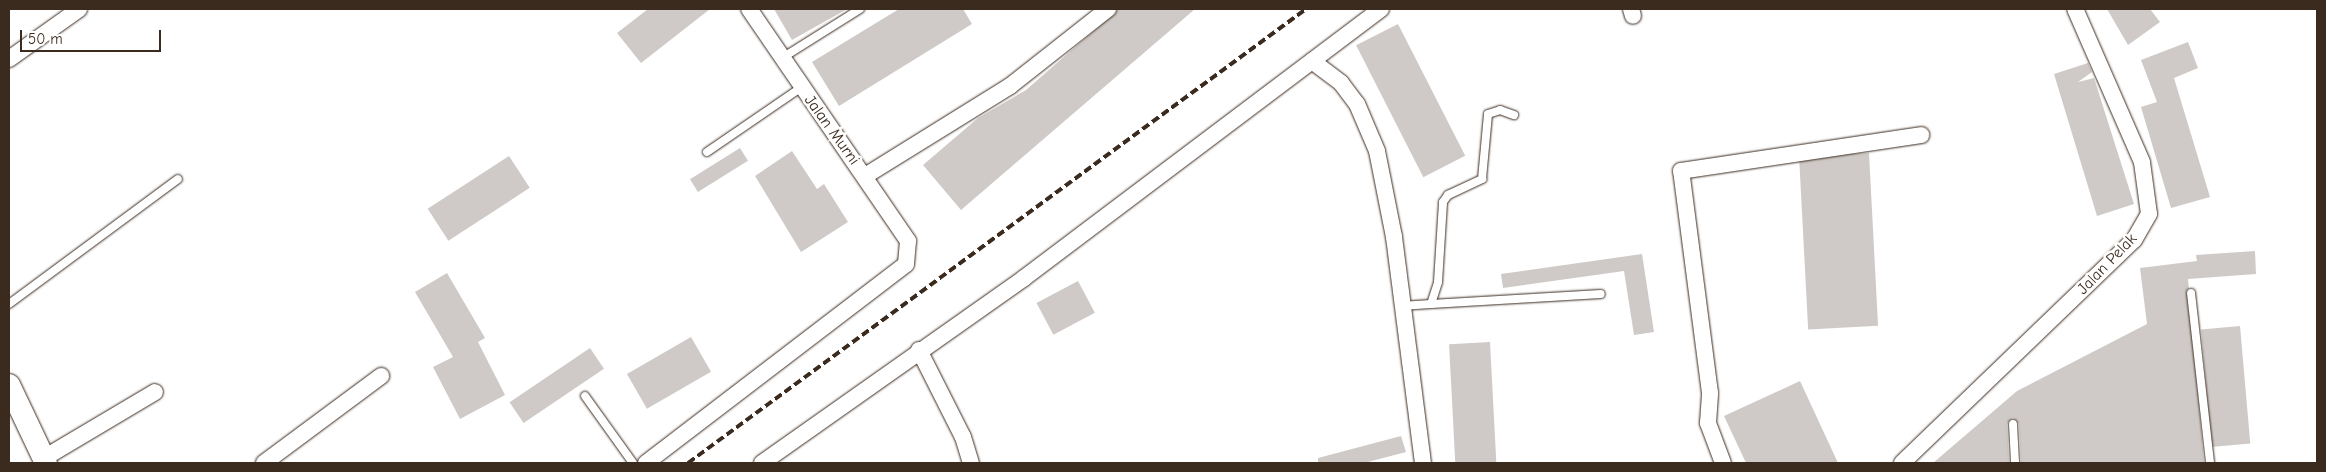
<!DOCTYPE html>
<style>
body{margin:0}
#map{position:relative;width:2326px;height:472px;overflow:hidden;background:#fff;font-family:"Comic Neue",sans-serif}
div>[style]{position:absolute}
.building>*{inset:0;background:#cfcac7;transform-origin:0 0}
.roads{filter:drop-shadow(0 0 1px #3b2a1e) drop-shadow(0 0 1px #3b2a1e)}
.service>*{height:8px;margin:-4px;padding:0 4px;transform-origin:4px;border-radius:4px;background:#fff}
.minor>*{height:16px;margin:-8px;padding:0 8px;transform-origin:8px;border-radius:8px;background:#fff}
.secondary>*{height:22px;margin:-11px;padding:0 11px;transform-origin:11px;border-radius:11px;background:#fff}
.rail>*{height:4px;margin-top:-2px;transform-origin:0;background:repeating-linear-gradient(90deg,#3b2a1e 0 8px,transparent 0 12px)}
span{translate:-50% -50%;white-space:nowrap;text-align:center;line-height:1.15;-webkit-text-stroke:5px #fff;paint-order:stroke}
.street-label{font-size:16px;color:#3b2a1e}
.frame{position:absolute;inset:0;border:10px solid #3b2a1e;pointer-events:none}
.scale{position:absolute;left:20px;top:30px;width:141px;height:22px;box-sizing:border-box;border:2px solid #3b2a1e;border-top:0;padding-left:6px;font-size:15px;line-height:18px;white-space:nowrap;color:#3b2a1e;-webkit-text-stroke:4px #fff;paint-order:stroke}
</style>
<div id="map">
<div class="building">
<div style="clip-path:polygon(648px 9px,710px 9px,641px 63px,617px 33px)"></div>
<div style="clip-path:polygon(774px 9px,847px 9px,792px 40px)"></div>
<div style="clip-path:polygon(899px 9px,963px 9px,972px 24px,839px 106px,812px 62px)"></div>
<div style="clip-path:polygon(1119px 9px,1195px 9px,961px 210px,923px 165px,978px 118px,1026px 90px)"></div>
<div style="clip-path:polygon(2107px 9px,2150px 9px,2160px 22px,2128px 45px)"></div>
<div style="left:1398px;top:24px;width:148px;height:47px;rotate:63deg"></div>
<div style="clip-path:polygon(2188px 42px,2198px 68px,2174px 78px,2210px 197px,2171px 208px,2141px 107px,2157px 102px,2141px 60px)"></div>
<div style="clip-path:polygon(2088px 63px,2092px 72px,2078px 82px,2094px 78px,2134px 204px,2097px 216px,2054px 74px)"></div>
<div style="left:740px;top:148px;width:15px;height:59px;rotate:58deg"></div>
<div style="clip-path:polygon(792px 151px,817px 189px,824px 184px,848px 222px,801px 252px,755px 176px)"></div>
<div style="left:1869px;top:153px;width:173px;height:70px;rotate:87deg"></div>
<div style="left:509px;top:156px;width:38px;height:97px;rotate:57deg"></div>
<div style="clip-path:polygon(2255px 251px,2256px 274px,2188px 279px,2204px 463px,2021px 463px,2019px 424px,2013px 418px,2007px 424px,2009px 463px,1933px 463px,2017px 391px,2147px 324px,2140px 268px,2197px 261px,2196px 255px)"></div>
<div style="clip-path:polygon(1642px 254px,1654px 332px,1634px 335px,1624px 271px,1503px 288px,1501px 274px)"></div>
<div style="clip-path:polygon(447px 273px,485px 338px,478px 342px,505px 395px,460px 419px,433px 367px,453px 357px,415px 292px)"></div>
<div style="left:1078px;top:281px;width:36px;height:47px;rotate:62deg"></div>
<div style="left:2240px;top:326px;width:118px;height:39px;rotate:85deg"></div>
<div style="left:691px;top:337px;width:40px;height:74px;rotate:60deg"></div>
<div style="left:1490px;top:342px;width:121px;height:41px;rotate:87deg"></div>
<div style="left:590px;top:348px;width:25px;height:97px;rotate:56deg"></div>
<div style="clip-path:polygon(1800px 381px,1838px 463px,1746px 463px,1724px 416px)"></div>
<div style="clip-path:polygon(1401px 436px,1406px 452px,1364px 463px,1318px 463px,1318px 458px)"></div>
</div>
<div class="roads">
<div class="service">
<div style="left:782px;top:58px;width:92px;rotate:-32.1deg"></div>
<div style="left:707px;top:152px;width:115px;rotate:-34.4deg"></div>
<div style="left:2191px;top:293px;width:171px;rotate:83.6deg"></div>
<div style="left:9px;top:304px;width:210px;rotate:-36.5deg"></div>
<div style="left:1431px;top:304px;width:170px;rotate:-3.4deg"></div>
<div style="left:1401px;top:306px;width:30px;rotate:-4deg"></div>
<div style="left:1431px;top:304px;width:23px;rotate:-72deg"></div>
<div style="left:1438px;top:282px;width:80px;rotate:-86.4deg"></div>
<div style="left:1443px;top:202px;width:9px;rotate:-54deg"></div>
<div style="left:1448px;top:195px;width:38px;rotate:-25deg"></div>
<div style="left:1482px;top:179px;width:65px;rotate:-84.7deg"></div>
<div style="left:1488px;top:114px;width:13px;rotate:-18deg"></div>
<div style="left:1500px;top:110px;width:15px;rotate:20deg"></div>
<div style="left:585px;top:396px;width:82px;rotate:54.4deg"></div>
<div style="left:2013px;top:424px;width:39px;rotate:87deg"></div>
</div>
<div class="minor">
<div style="left:1631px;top:9px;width:7px;rotate:74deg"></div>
<div style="left:9px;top:59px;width:86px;rotate:-35.5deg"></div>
<div style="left:1312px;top:61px;width:36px;rotate:37deg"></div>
<div style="left:1341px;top:83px;width:26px;rotate:53deg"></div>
<div style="left:1357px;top:104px;width:51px;rotate:66.9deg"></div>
<div style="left:1377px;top:151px;width:88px;rotate:78.8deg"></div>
<div style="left:1394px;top:237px;width:228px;rotate:82.7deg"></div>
<div style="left:865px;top:176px;width:171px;rotate:-31.8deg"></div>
<div style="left:1010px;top:86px;width:125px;rotate:-38.2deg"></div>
<div style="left:919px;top:350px;width:97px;rotate:63.2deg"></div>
<div style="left:963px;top:437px;width:27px;rotate:73deg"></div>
<div style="left:44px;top:458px;width:129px;rotate:-30.7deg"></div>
<div style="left:264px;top:463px;width:146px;rotate:-36.6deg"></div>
<div style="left:646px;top:463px;width:327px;rotate:-37.4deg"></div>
<div style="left:906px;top:264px;width:23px;rotate:-85deg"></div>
<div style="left:908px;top:241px;width:281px;rotate:-124.4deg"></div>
<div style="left:762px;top:463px;width:321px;rotate:-35.2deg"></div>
<div style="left:1024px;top:278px;width:447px;rotate:-37deg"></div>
<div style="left:1723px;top:463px;width:43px;rotate:-110.6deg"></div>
<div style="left:1708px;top:423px;width:30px;rotate:-86deg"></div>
<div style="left:1710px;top:393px;width:224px;rotate:-97.4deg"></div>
<div style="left:1681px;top:171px;width:243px;rotate:-8.5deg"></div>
<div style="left:1902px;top:463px;width:322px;rotate:-43.9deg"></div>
<div style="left:2134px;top:240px;width:30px;rotate:-60deg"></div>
<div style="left:2149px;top:214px;width:52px;rotate:-97.7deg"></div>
<div style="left:2142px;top:162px;width:167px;rotate:-113.6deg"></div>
</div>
<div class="secondary">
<div style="left:9px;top:385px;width:86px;rotate:64.6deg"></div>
</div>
</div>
<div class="rail">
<div style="left:688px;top:463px;width:767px;rotate:-36.3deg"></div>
</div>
<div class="street-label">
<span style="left:832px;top:130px;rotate:54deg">Jalan Murni</span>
<span style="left:2107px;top:264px;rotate:-46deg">Jalan Pelak</span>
</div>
<div class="frame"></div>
<div class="scale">50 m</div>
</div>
